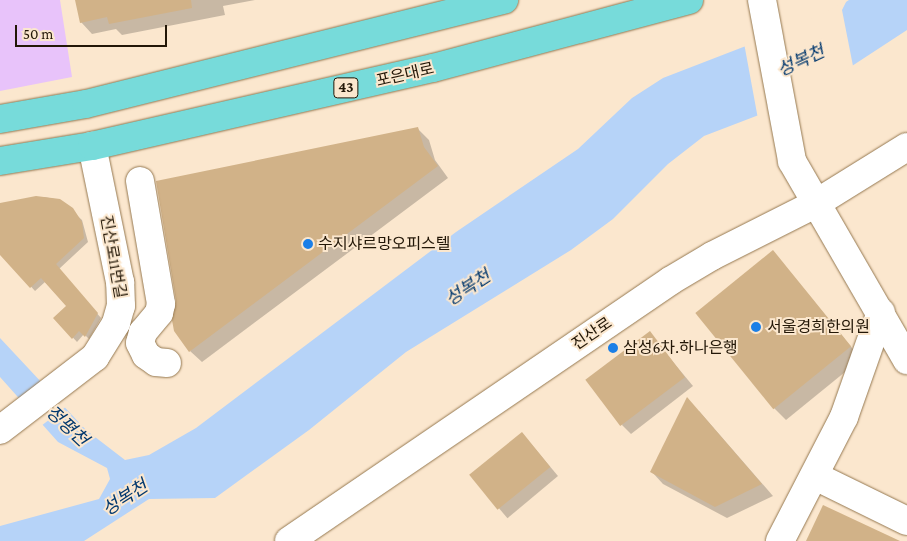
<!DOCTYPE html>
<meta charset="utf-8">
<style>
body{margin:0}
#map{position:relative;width:907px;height:541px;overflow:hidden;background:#fbe7ce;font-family:"Crimson Pro","Noto Sans KR",serif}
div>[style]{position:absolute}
.green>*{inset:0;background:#e8c3fa}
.water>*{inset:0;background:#b6d3f8}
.pier>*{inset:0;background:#fbe7ce}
.shadow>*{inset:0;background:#0003;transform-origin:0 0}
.building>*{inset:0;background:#d1b288;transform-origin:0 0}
.roads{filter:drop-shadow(0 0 1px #957850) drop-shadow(0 0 1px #957850)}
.minor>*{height:28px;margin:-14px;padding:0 14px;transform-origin:14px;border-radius:14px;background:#fff}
.major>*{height:28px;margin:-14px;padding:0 14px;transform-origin:14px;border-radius:14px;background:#77dbda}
.dots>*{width:14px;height:14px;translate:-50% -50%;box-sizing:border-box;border:2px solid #fbe7ce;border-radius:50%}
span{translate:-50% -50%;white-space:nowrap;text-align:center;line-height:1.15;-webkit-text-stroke:4px #fbe7ce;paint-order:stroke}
.shield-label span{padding:1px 4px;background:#fbe7ce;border:1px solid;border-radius:4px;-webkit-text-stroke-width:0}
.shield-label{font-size:15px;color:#231707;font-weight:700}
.street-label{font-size:16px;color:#231707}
.poi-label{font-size:16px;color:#231707}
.left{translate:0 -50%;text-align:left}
.water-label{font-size:18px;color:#02386e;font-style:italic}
.scale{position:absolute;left:15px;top:25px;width:152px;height:22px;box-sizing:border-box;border:2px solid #231707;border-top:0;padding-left:6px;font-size:15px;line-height:18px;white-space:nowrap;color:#231707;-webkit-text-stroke:4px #fbe7ce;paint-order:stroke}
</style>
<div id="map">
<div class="green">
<div style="clip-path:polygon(0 0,60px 0,72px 77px,0 91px)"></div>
</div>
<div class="water">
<div style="clip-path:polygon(849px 0,907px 0,907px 30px,803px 98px,704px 136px,668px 164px,613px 219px,571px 250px,406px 352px,309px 430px,215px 498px,149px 499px,84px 541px,0 541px,0 526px,99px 499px,110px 479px,107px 468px,58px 442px,0 377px,0 338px,86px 430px,125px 460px,149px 455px,196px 428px,456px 232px,578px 149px,632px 98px,663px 78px,821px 17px)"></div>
</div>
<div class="pier">
<div style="clip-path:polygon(847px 0,842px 10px,853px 66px,804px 100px,758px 119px,744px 43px,820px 15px)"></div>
<div style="clip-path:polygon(47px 384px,67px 406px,41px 426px,20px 403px)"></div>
</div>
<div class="shadow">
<div style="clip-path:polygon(77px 0,255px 0,223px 6px,225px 15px,122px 35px,116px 29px,92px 34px,81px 22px)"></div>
<div style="clip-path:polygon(418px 129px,429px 140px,435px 160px,448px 178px,202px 362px,190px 351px)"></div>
<div style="clip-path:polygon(44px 197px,60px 200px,82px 220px,88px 242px,59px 269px,101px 318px,89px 339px,84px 334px,77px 342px,55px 318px,67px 306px,45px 282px,35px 291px,0 252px,0 205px)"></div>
<div style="clip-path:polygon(773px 251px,861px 359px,786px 420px,774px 408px)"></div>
<div style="clip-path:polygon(649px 333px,693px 386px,631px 434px,622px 425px)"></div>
<div style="clip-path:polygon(699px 411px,773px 496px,727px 518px,663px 484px,652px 472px)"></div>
<div style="left:522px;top:433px;width:56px;height:66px;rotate:50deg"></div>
</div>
<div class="building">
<div style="clip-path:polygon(75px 0,191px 0,192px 8px,109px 24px,107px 17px,80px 23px)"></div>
<div style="clip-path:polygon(418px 127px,424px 147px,438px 166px,189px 352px,174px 331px,172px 320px,176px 301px,156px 181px)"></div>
<div style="clip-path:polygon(36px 196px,60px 199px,73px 208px,82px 222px,84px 238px,56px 264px,98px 313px,85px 337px,79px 331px,72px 339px,53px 318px,66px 306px,41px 278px,30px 288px,0 255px,0 203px)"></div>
<div style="left:773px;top:250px;width:124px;height:100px;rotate:51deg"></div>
<div style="left:650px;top:331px;width:58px;height:81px;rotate:53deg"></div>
<div style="clip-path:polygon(687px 397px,762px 484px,715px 507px,650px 472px)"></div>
<div style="left:522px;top:432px;width:45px;height:68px;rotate:51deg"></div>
<div style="clip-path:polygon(823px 505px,900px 541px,806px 541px)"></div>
</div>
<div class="roads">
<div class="minor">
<div style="left:762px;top:0;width:164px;rotate:79.4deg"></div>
<div style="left:792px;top:161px;width:230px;rotate:60deg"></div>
<div style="left:140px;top:181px;width:125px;rotate:80.3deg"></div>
<div style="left:161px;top:304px;width:9px;rotate:103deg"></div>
<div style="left:159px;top:313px;width:25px;rotate:130deg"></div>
<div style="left:143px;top:332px;width:11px;rotate:105deg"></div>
<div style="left:140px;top:343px;width:13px;rotate:63deg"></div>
<div style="left:146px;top:355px;width:12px;rotate:35deg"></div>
<div style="left:156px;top:362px;width:11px;rotate:5deg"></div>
<div style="left:0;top:430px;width:120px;rotate:-37.5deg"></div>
<div style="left:95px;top:357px;width:40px;rotate:-58deg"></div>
<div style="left:116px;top:323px;width:18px;rotate:-74deg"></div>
<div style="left:121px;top:306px;width:24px;rotate:-92deg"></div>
<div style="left:120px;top:282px;width:139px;rotate:-101.6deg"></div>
<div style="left:815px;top:476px;width:102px;rotate:26.1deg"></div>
<div style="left:289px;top:541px;width:461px;rotate:-34.3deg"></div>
<div style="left:670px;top:281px;width:49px;rotate:-30.8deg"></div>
<div style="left:712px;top:256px;width:115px;rotate:-26.8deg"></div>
<div style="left:815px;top:204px;width:108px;rotate:-31.8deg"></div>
<div style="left:780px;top:541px;width:140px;rotate:-62.7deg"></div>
<div style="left:844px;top:417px;width:111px;rotate:-70.6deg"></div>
</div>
<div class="major">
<div style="left:0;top:119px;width:87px;rotate:-9.9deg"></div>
<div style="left:86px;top:104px;width:431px;rotate:-14deg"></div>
<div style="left:0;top:161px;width:93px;rotate:-9.3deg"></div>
<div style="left:92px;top:146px;width:350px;rotate:-12.9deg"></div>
<div style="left:433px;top:68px;width:265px;rotate:-14.9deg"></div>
</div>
</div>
<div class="dots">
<div style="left:308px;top:244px;background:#1b7fe7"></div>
<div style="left:756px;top:327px;background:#1b7fe7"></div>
<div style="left:613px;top:348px;background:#1b7fe7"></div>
</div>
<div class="shield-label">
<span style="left:346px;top:88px">43</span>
</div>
<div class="street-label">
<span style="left:405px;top:75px;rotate:-13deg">포은대로</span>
<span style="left:113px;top:257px;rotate:80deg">진산로11번길</span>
<span style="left:592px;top:334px;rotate:-34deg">진산로</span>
</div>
<div class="poi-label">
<span class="left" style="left:318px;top:244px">수지샤르망오피스텔</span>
<span class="left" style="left:767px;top:327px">서울경희한의원</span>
<span class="left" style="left:623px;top:348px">삼성6차.하나은행</span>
</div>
<div class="water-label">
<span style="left:801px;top:61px;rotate:-25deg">성복천</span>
<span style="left:468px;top:288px;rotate:-33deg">성복천</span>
<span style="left:67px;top:426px;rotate:43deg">정평천</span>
<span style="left:125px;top:498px;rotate:-33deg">성복천</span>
</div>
<div class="scale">50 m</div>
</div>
